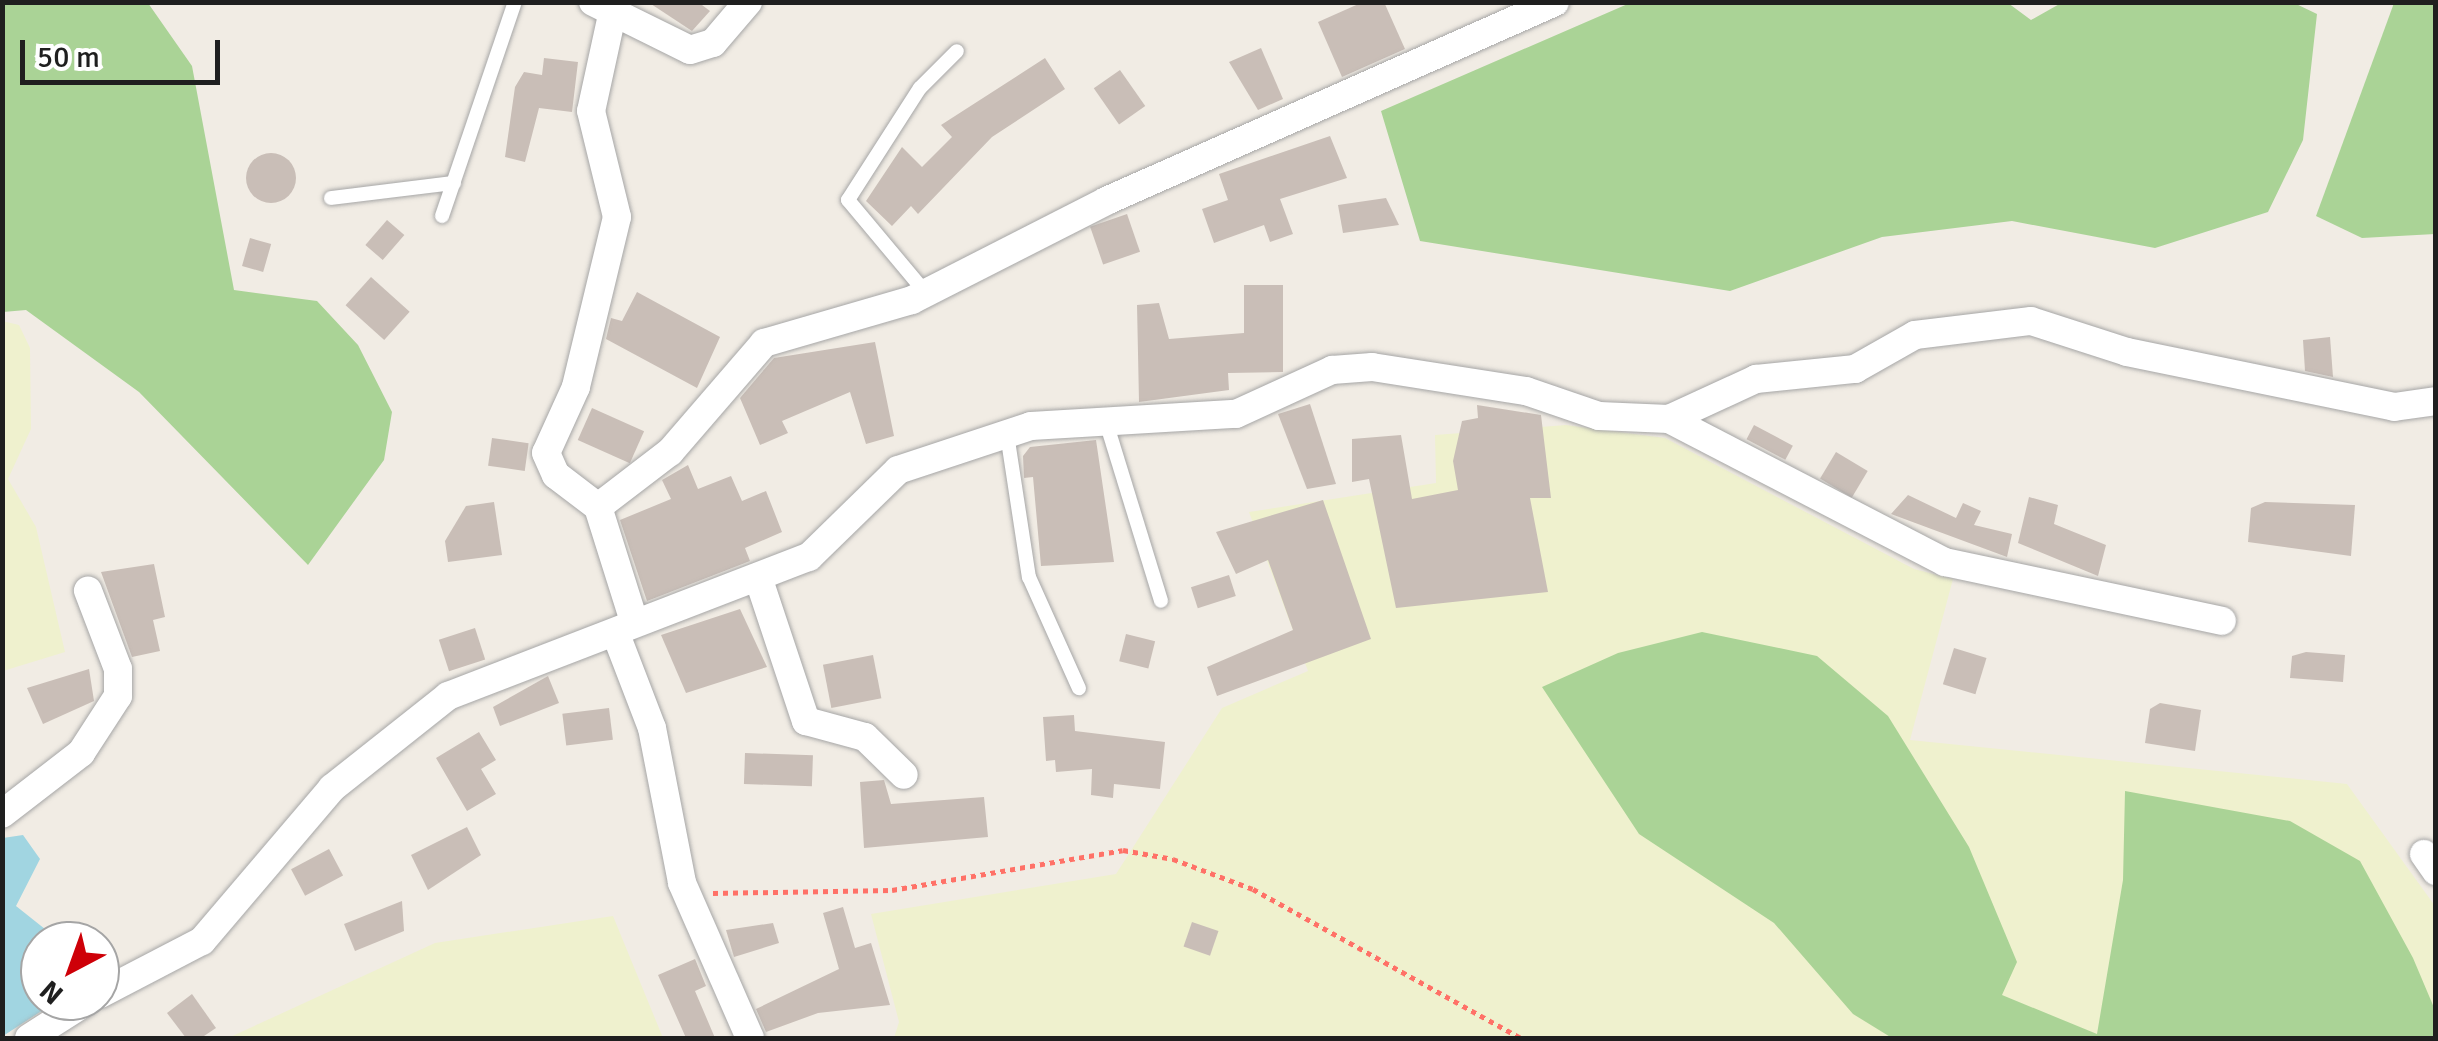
<!DOCTYPE html>
<style>
body{margin:0}
#map{position:relative;width:2438px;height:1041px;overflow:hidden;background:#f1ece4;font-family:Signika,sans-serif}
div>[style]{position:absolute}
.farmland>*{inset:0;background:#eff1ce}
.forest>*{inset:0;background:#aad396}
.water>*{inset:0;background:#a1d5e1}
.building>*{inset:0;background:#c9beb7;transform-origin:0 0}
.round{border-radius:50%}
.path>*{height:5px;margin-top:-2.5px;transform-origin:0;background:repeating-linear-gradient(90deg,#ff7167 0 5px,transparent 0 10px)}
.roads{filter:drop-shadow(0 0 2px #a6a6a6) drop-shadow(0 0 2px #a6a6a6)}
.service>*{height:14px;margin:-7px;padding:0 7px;transform-origin:7px;border-radius:7px;background:#fff}
.minor>*{height:28px;margin:-14px;padding:0 14px;transform-origin:14px;border-radius:14px;background:#fff}
span{translate:-50% -50%;white-space:nowrap;text-align:center;line-height:1.15;-webkit-text-stroke:8px #fff;paint-order:stroke}
.frame{position:absolute;inset:0;border:5px solid #1f1f1f;pointer-events:none}
.north{position:absolute;left:20px;top:921px;width:100px;height:100px;box-sizing:border-box;background:#fff;border:2px solid #a5a5a5;border-radius:50%;rotate:221deg;font-size:28px;font-weight:700;line-height:40px;text-align:center;color:#1f1f1f}
.north::after{content:'';display:block;margin:auto;width:35px;height:45px;background:#ce0008;clip-path:polygon(50% 0,100% 100%,50% 72%,0 100%)}
.scale{position:absolute;left:20px;top:40px;width:200px;height:45px;box-sizing:border-box;border:5px solid #1f1f1f;border-top:0;padding-left:12px;font-size:30px;line-height:35px;white-space:nowrap;color:#1f1f1f;-webkit-text-stroke:8px #fff;paint-order:stroke}
</style>
<div id="map">
<div class="farmland">
<div style="clip-path:polygon(2px 321px,19px 325px,30px 348px,31px 429px,8px 479px,36px 527px,65px 652px,3px 671px)"></div>
<div style="clip-path:polygon(1566px 425px,1665px 438px,1914px 569px,1953px 579px,1910px 740px,2347px 784px,2435px 906px,2435px 1038px,894px 1038px,899px 1022px,871px 914px,1116px 874px,1222px 708px,1308px 671px,1249px 512px,1436px 483px,1435px 435px)"></div>
<div style="clip-path:polygon(613px 916px,663px 1038px,228px 1038px,435px 943px)"></div>
</div>
<div class="forest">
<div style="clip-path:polygon(3px 2px,148px 3px,192px 66px,234px 290px,317px 301px,358px 345px,392px 412px,384px 460px,308px 565px,139px 392px,26px 310px,3px 312px)"></div>
<div style="clip-path:polygon(2008px 3px,2031px 20px,2063px 2px,2292px 2px,2317px 14px,2303px 140px,2268px 212px,2155px 248px,2012px 221px,1882px 237px,1730px 291px,1420px 241px,1381px 111px,1630px 3px)"></div>
<div style="clip-path:polygon(2394px 3px,2435px 3px,2435px 234px,2362px 238px,2316px 216px)"></div>
<div style="clip-path:polygon(1702px 632px,1817px 656px,1888px 716px,1969px 847px,2017px 962px,2002px 995px,2097px 1034px,2123px 880px,2125px 791px,2290px 821px,2360px 861px,2413px 958px,2435px 1010px,2435px 1038px,1892px 1038px,1853px 1014px,1774px 923px,1639px 834px,1542px 687px,1618px 653px)"></div>
</div>
<div class="water">
<div style="clip-path:polygon(23px 835px,40px 859px,16px 906px,60px 941px,40px 941px,40px 1001px,57px 1001px,3px 1036px,3px 838px)"></div>
</div>
<div class="building">
<div style="clip-path:polygon(648px 2px,698px 2px,710px 11px,692px 31px)"></div>
<div style="clip-path:polygon(1363px 2px,1384px 2px,1405px 49px,1342px 77px,1318px 22px)"></div>
<div style="clip-path:polygon(1261px 48px,1283px 99px,1258px 110px,1229px 62px)"></div>
<div style="clip-path:polygon(544px 58px,578px 62px,572px 112px,539px 108px,525px 162px,505px 157px,515px 87px,524px 72px,542px 75px)"></div>
<div style="clip-path:polygon(1045px 58px,1065px 89px,992px 137px,918px 214px,911px 206px,892px 226px,866px 201px,902px 147px,922px 167px,952px 137px,941px 125px)"></div>
<div style="left:1120px;top:70px;width:44px;height:32px;rotate:55deg"></div>
<div style="clip-path:polygon(1330px 136px,1347px 178px,1280px 199px,1293px 234px,1270px 242px,1264px 225px,1214px 243px,1202px 209px,1228px 200px,1219px 174px)"></div>
<div class="round" style="left:246px;top:153px;width:50px;height:50px"></div>
<div style="clip-path:polygon(1386px 198px,1399px 225px,1343px 233px,1338px 205px)"></div>
<div style="left:1127px;top:214px;width:40px;height:39px;rotate:71deg"></div>
<div style="left:387px;top:220px;width:23px;height:33px;rotate:41deg"></div>
<div style="left:250px;top:238px;width:22px;height:29px;rotate:16deg"></div>
<div style="left:371px;top:277px;width:52px;height:38px;rotate:42deg"></div>
<div style="clip-path:polygon(1244px 285px,1283px 285px,1283px 372px,1228px 373px,1229px 390px,1139px 402px,1137px 305px,1159px 303px,1169px 339px,1244px 333px)"></div>
<div style="clip-path:polygon(637px 292px,720px 337px,697px 388px,606px 339px,611px 318px,622px 321px)"></div>
<div style="clip-path:polygon(2330px 337px,2333px 377px,2305px 371px,2303px 340px)"></div>
<div style="clip-path:polygon(875px 342px,894px 436px,866px 444px,850px 392px,782px 421px,788px 433px,760px 445px,740px 398px,774px 358px)"></div>
<div style="clip-path:polygon(1310px 404px,1336px 484px,1307px 489px,1278px 414px)"></div>
<div style="clip-path:polygon(1477px 405px,1541px 415px,1551px 498px,1530px 498px,1548px 592px,1396px 608px,1369px 479px,1352px 482px,1352px 439px,1401px 435px,1412px 499px,1458px 490px,1453px 461px,1462px 421px,1478px 418px)"></div>
<div style="left:592px;top:408px;width:57px;height:35px;rotate:24deg"></div>
<div style="left:1754px;top:425px;width:44px;height:16px;rotate:28deg"></div>
<div style="left:492px;top:438px;width:37px;height:28px;rotate:8deg"></div>
<div style="clip-path:polygon(1096px 440px,1114px 562px,1041px 566px,1033px 477px,1024px 478px,1023px 456px,1030px 447px)"></div>
<div style="left:1836px;top:452px;width:37px;height:31px;rotate:31deg"></div>
<div style="clip-path:polygon(688px 465px,698px 489px,731px 476px,742px 501px,766px 491px,782px 532px,745px 548px,750px 561px,647px 601px,620px 520px,671px 499px,662px 480px)"></div>
<div style="clip-path:polygon(1908px 495px,1956px 518px,1963px 503px,1981px 511px,1974px 525px,2012px 534px,2007px 557px,1891px 514px)"></div>
<div style="clip-path:polygon(2029px 497px,2058px 505px,2054px 524px,2106px 545px,2098px 576px,2018px 543px)"></div>
<div style="clip-path:polygon(1323px 500px,1371px 639px,1217px 696px,1207px 667px,1293px 630px,1268px 560px,1236px 574px,1216px 532px)"></div>
<div style="clip-path:polygon(494px 502px,502px 555px,448px 562px,445px 541px,466px 506px)"></div>
<div style="clip-path:polygon(2265px 502px,2355px 505px,2351px 556px,2248px 542px,2251px 508px)"></div>
<div style="clip-path:polygon(154px 564px,165px 617px,153px 620px,160px 651px,132px 657px,101px 572px)"></div>
<div style="left:1229px;top:575px;width:22px;height:40px;rotate:72deg"></div>
<div style="clip-path:polygon(740px 609px,767px 667px,686px 693px,661px 635px)"></div>
<div style="left:475px;top:628px;width:33px;height:38px;rotate:72deg"></div>
<div style="left:1126px;top:634px;width:30px;height:28px;rotate:14deg"></div>
<div style="left:1954px;top:648px;width:34px;height:38px;rotate:17deg"></div>
<div style="clip-path:polygon(2306px 652px,2345px 655px,2343px 682px,2290px 678px,2292px 656px)"></div>
<div style="left:873px;top:655px;width:44px;height:51px;rotate:79deg"></div>
<div style="clip-path:polygon(89px 669px,94px 701px,43px 724px,27px 688px)"></div>
<div style="clip-path:polygon(548px 676px,559px 703px,500px 726px,493px 707px)"></div>
<div style="clip-path:polygon(2160px 703px,2201px 710px,2195px 751px,2145px 743px,2150px 709px)"></div>
<div style="left:609px;top:708px;width:32px;height:47px;rotate:83deg"></div>
<div style="clip-path:polygon(1074px 715px,1075px 731px,1165px 742px,1160px 789px,1114px 784px,1113px 798px,1091px 795px,1092px 769px,1056px 772px,1055px 760px,1046px 761px,1043px 717px)"></div>
<div style="clip-path:polygon(479px 732px,496px 760px,481px 769px,496px 794px,467px 811px,436px 758px)"></div>
<div style="left:745px;top:753px;width:68px;height:31px;rotate:2deg"></div>
<div style="clip-path:polygon(884px 780px,891px 804px,984px 797px,988px 837px,864px 848px,860px 782px)"></div>
<div style="clip-path:polygon(467px 827px,481px 855px,428px 890px,411px 855px)"></div>
<div style="left:329px;top:849px;width:30px;height:43px;rotate:62deg"></div>
<div style="clip-path:polygon(402px 901px,404px 931px,355px 951px,344px 924px)"></div>
<div style="clip-path:polygon(843px 907px,855px 948px,871px 943px,890px 1005px,818px 1013px,766px 1032px,756px 1009px,839px 969px,823px 913px)"></div>
<div style="left:1192px;top:922px;width:28px;height:26px;rotate:19deg"></div>
<div style="clip-path:polygon(773px 923px,779px 943px,734px 957px,726px 930px)"></div>
<div style="clip-path:polygon(695px 959px,706px 986px,695px 991px,715px 1038px,686px 1038px,658px 975px)"></div>
<div style="clip-path:polygon(192px 994px,216px 1028px,201px 1038px,186px 1038px,167px 1013px)"></div>
</div>
<div class="path">
<div style="left:713px;top:893px;width:179px;rotate:-1deg"></div>
<div style="left:892px;top:890px;width:234px;rotate:-9.8deg"></div>
<div style="left:1123px;top:850px;width:51px;rotate:10.2deg"></div>
<div style="left:1173px;top:859px;width:85px;rotate:20.6deg"></div>
<div style="left:1253px;top:889px;width:307px;rotate:29.1deg"></div>
</div>
<div class="roads">
<div class="service">
<div style="left:331px;top:198px;width:124px;rotate:-7deg"></div>
<div style="left:442px;top:216px;width:226px;rotate:-71.2deg"></div>
<div style="left:925px;top:292px;width:120px;rotate:-129.9deg"></div>
<div style="left:848px;top:200px;width:133px;rotate:-57.3deg"></div>
<div style="left:920px;top:88px;width:52px;rotate:-45deg"></div>
<div style="left:1106px;top:422px;width:187px;rotate:72.9deg"></div>
<div style="left:1007px;top:434px;width:145px;rotate:81.3deg"></div>
<div style="left:1029px;top:577px;width:122px;rotate:65.8deg"></div>
</div>
<div class="minor">
<div style="left:593px;top:2px;width:108px;rotate:26.3deg"></div>
<div style="left:690px;top:50px;width:24px;rotate:-17deg"></div>
<div style="left:713px;top:43px;width:54px;rotate:-49.5deg"></div>
<div style="left:612px;top:15px;width:98px;rotate:102.3deg"></div>
<div style="left:591px;top:111px;width:109px;rotate:76.2deg"></div>
<div style="left:617px;top:217px;width:175px;rotate:103.6deg"></div>
<div style="left:576px;top:387px;width:72px;rotate:114.4deg"></div>
<div style="left:546px;top:453px;width:24px;rotate:66deg"></div>
<div style="left:556px;top:475px;width:53px;rotate:37.3deg"></div>
<div style="left:598px;top:507px;width:120px;rotate:72.5deg"></div>
<div style="left:1669px;top:419px;width:311px;rotate:27.4deg"></div>
<div style="left:1945px;top:562px;width:283px;rotate:12deg"></div>
<div style="left:598px;top:507px;width:91px;rotate:-37.4deg"></div>
<div style="left:670px;top:452px;width:144px;rotate:-49.2deg"></div>
<div style="left:764px;top:343px;width:154px;rotate:-16.2deg"></div>
<div style="left:912px;top:300px;width:218px;rotate:-27deg"></div>
<div style="left:1106px;top:201px;width:491px;rotate:-23.9deg"></div>
<div style="left:758px;top:577px;width:152px;rotate:71.6deg"></div>
<div style="left:806px;top:721px;width:61px;rotate:15.2deg"></div>
<div style="left:865px;top:737px;width:54px;rotate:44.3deg"></div>
<div style="left:617px;top:637px;width:97px;rotate:69deg"></div>
<div style="left:652px;top:728px;width:158px;rotate:79deg"></div>
<div style="left:682px;top:883px;width:169px;rotate:66.3deg"></div>
<div style="left:2px;top:814px;width:100px;rotate:-37.7deg"></div>
<div style="left:81px;top:753px;width:68px;rotate:-57deg"></div>
<div style="left:118px;top:696px;width:27px;rotate:-90deg"></div>
<div style="left:118px;top:669px;width:84px;rotate:-111deg"></div>
<div style="left:2424px;top:854px;width:21px;rotate:55deg"></div>
<div style="left:100px;top:994px;width:115px;rotate:-27.5deg"></div>
<div style="left:202px;top:941px;width:201px;rotate:-49.6deg"></div>
<div style="left:332px;top:788px;width:148px;rotate:-38.4deg"></div>
<div style="left:448px;top:696px;width:387px;rotate:-21.1deg"></div>
<div style="left:809px;top:557px;width:124px;rotate:-44.3deg"></div>
<div style="left:898px;top:470px;width:140px;rotate:-18.3deg"></div>
<div style="left:1031px;top:426px;width:205px;rotate:-3.4deg"></div>
<div style="left:1236px;top:414px;width:106px;rotate:-24.6deg"></div>
<div style="left:1332px;top:370px;width:40px;rotate:-4.3deg"></div>
<div style="left:1372px;top:367px;width:156px;rotate:8.9deg"></div>
<div style="left:1526px;top:391px;width:77px;rotate:18.9deg"></div>
<div style="left:1599px;top:416px;width:70px;rotate:2.5deg"></div>
<div style="left:1669px;top:419px;width:96px;rotate:-24.7deg"></div>
<div style="left:1756px;top:379px;width:100px;rotate:-5.8deg"></div>
<div style="left:1855px;top:369px;width:69px;rotate:-29.5deg"></div>
<div style="left:1915px;top:335px;width:117px;rotate:-6.9deg"></div>
<div style="left:2031px;top:321px;width:101px;rotate:17.9deg"></div>
<div style="left:2127px;top:352px;width:273px;rotate:11.6deg"></div>
<div style="left:2394px;top:407px;width:42px;rotate:-8.1deg"></div>
<div style="left:29px;top:1038px;width:69px;rotate:-32.5deg"></div>
</div>
</div>
<div class="frame"></div>
<div class="north">N</div>
<div class="scale">50 m</div>
</div>
